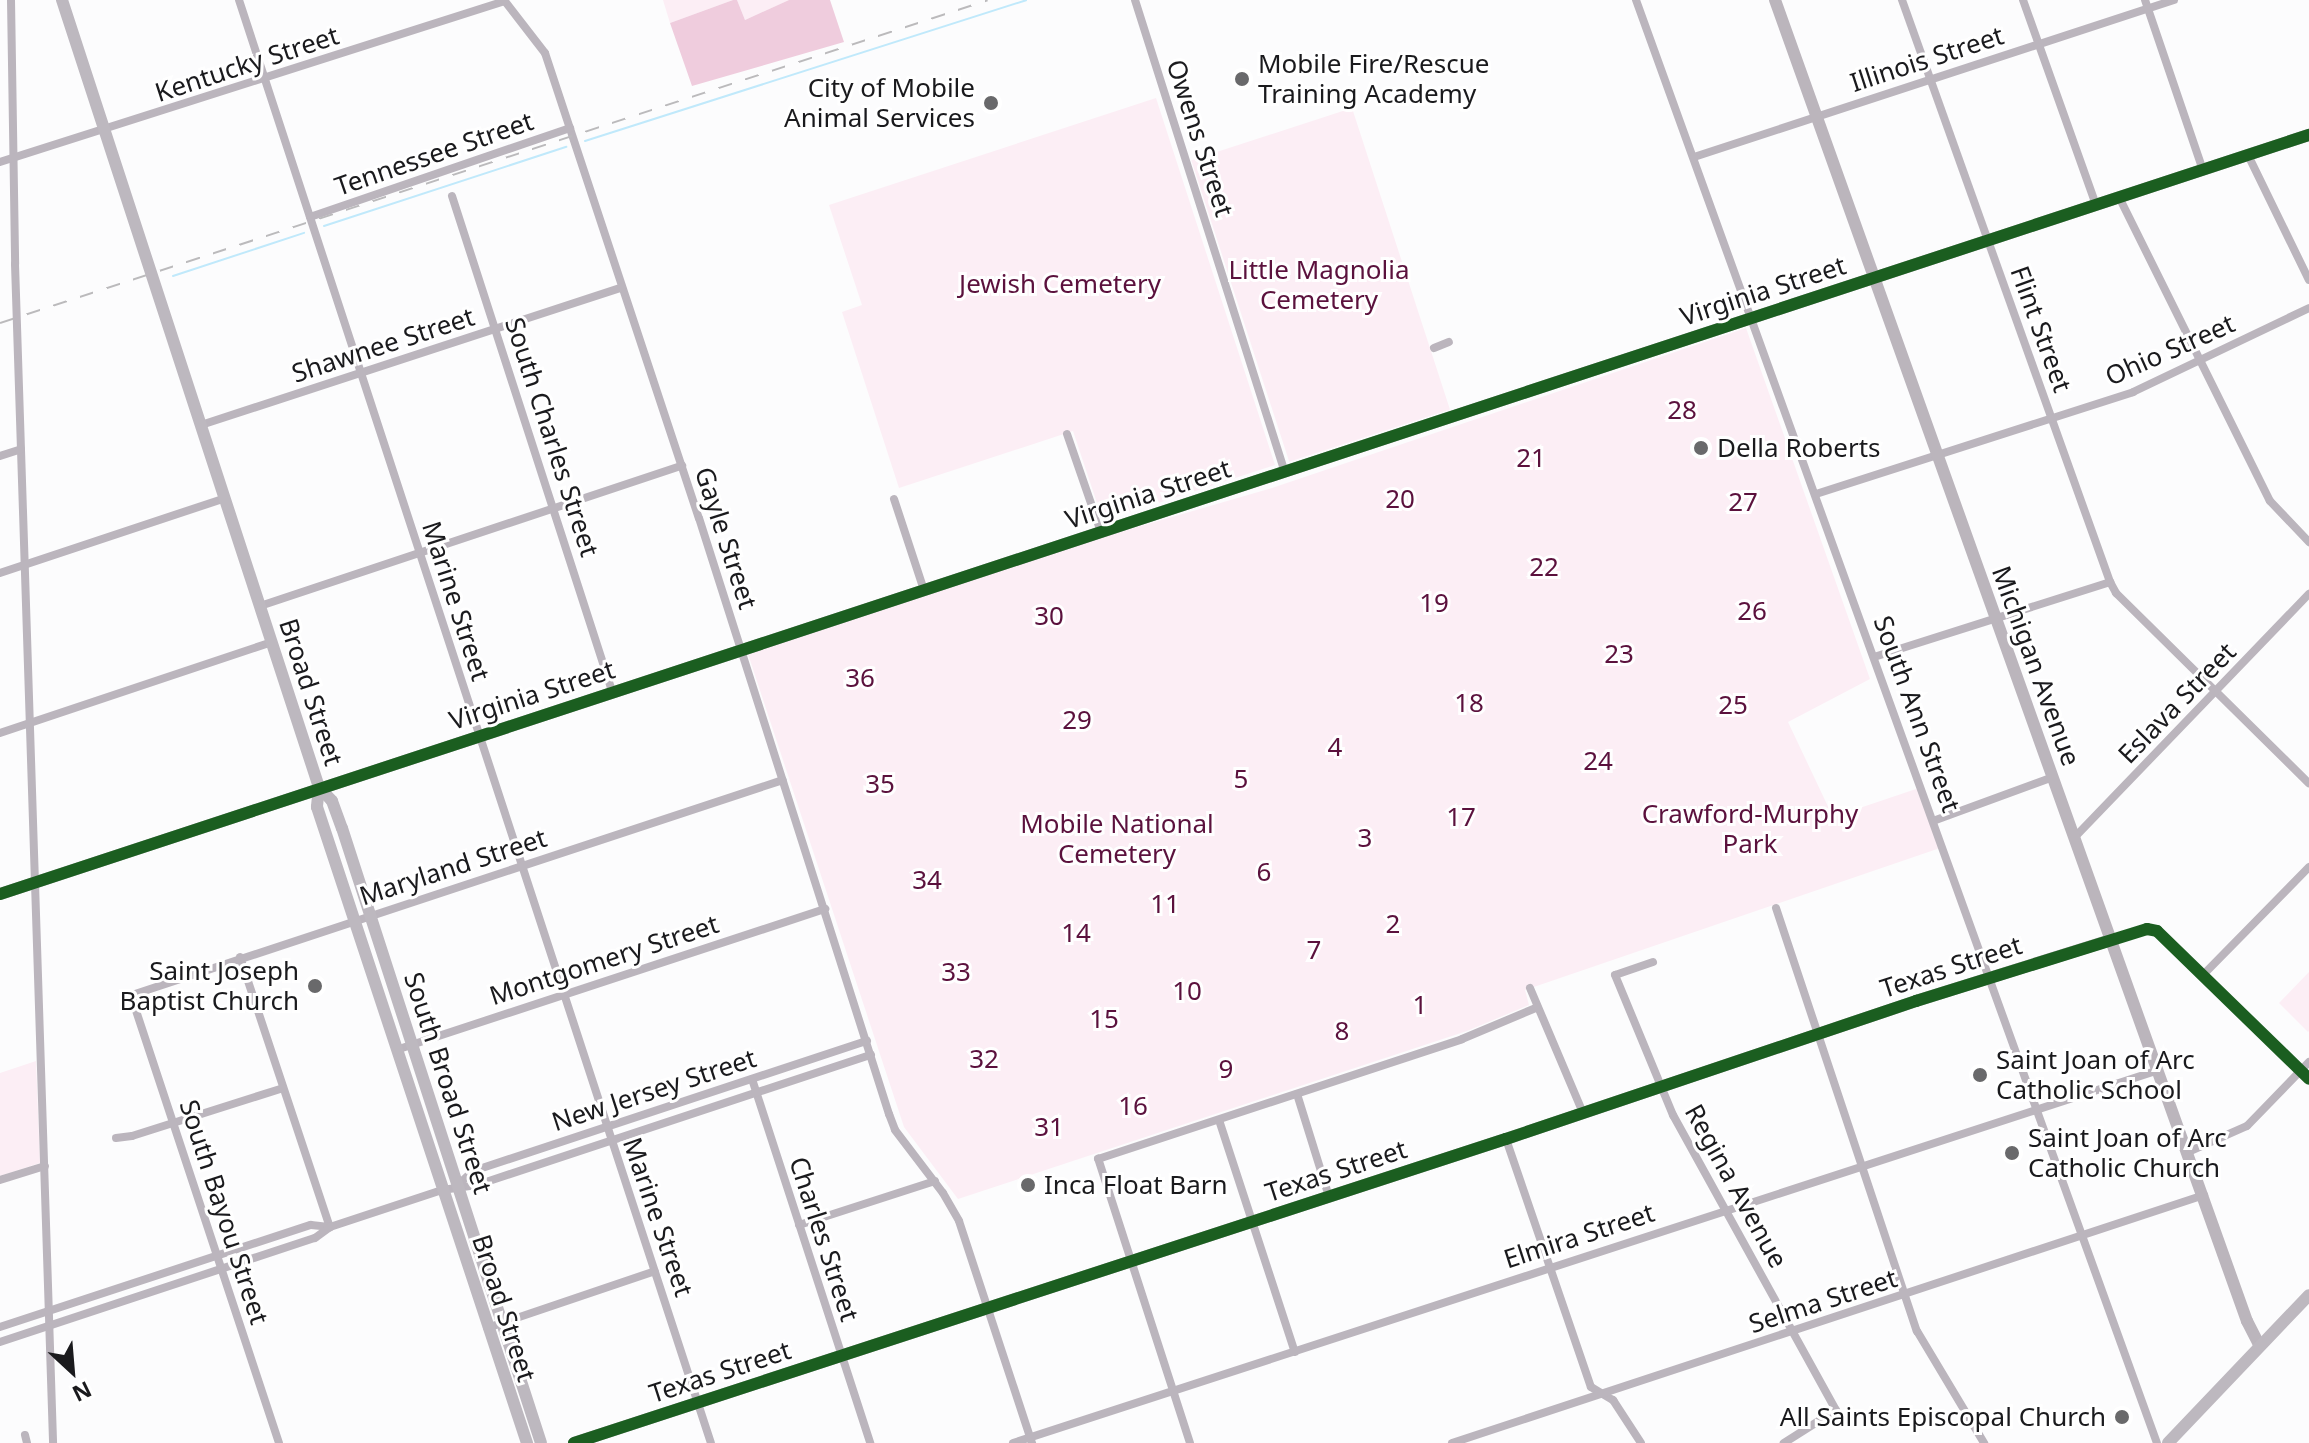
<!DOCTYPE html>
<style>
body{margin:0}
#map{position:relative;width:2309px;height:1443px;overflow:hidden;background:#fcfcfd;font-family:"Noto Sans",sans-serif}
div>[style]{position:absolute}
.green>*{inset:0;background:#fceef5;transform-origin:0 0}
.forest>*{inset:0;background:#efccdd}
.stream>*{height:2px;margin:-1px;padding:0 1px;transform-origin:1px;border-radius:1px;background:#c0e9fb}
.street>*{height:8px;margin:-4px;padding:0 4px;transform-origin:4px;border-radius:4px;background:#bbb5bd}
.secondary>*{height:12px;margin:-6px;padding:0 6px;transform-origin:6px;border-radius:6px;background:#bbb5bc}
.primary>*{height:12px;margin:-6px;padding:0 6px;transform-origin:6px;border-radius:6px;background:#bdb8bf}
.rail>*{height:2px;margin-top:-1px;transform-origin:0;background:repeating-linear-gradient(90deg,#bbbabc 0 14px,transparent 0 28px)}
.cycleway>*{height:12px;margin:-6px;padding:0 6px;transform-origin:6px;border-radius:6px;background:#1b5e20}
.dots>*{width:22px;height:22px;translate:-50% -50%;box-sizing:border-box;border:4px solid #fff;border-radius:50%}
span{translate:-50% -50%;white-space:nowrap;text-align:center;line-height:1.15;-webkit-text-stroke:6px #fff;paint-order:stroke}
.street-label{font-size:26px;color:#1a1a1d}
.poi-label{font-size:26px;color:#1a1a1d}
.left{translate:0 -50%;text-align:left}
.right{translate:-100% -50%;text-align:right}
.park-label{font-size:26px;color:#5b113d}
.north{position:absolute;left:32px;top:1331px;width:80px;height:80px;-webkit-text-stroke:6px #fff;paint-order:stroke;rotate:154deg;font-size:22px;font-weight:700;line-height:32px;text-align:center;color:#1a1a1d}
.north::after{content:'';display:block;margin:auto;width:28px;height:36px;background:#1a1a1d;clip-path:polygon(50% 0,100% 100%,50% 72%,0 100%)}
</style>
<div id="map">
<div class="green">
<div style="clip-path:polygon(663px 0,733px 0,670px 23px)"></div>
<div style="clip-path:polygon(737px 0,789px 0,745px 20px)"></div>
<div style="clip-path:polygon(1156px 98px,1275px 465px,1103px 521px,1073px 431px,899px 488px,842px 312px,862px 305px,829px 205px)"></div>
<div style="left:1352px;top:108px;width:317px;height:169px;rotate:72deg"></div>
<div style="clip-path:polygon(1746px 328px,1870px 679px,1788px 722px,1833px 817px,1916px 789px,1923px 793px,1943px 847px,1525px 990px,1529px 1005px,1467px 1031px,958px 1199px,904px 1127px,748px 654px,1110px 535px,1272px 488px)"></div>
<div style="clip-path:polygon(2309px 972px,2309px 1031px,2308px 1032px,2279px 1003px)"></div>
<div style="clip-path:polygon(36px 1061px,40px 1163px,0 1176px,0 1073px)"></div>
</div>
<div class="forest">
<div style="clip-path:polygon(733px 0,737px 0,745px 20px,789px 0,830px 0,844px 42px,692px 86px,670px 23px)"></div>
</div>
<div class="stream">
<div style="left:585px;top:141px;width:463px;rotate:-17.7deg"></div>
<div style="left:324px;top:226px;width:255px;rotate:-18.1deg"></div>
<div style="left:173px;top:276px;width:138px;rotate:-18.2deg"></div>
</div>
<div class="street">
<div style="left:11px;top:0;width:264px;rotate:89.1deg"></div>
<div style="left:15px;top:264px;width:1180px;rotate:88.15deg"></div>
<div style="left:239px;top:0;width:1518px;rotate:71.89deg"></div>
<div style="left:504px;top:0;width:67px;rotate:52.3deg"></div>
<div style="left:545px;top:53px;width:490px;rotate:71.7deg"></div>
<div style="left:699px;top:518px;width:626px;rotate:72.32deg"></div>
<div style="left:889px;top:1114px;width:17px;rotate:69deg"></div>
<div style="left:895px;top:1130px;width:79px;rotate:52.7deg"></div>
<div style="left:943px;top:1193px;width:32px;rotate:60deg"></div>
<div style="left:959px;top:1221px;width:234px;rotate:71.8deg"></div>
<div style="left:1135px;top:0;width:495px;rotate:72.4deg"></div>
<div style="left:1636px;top:0;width:1534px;rotate:70.15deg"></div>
<div style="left:1902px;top:0;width:618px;rotate:70.33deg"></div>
<div style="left:2110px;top:582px;width:13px;rotate:61deg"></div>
<div style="left:2116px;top:593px;width:271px;rotate:44.6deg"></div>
<div style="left:2023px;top:0;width:218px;rotate:70.4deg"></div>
<div style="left:2145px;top:0;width:180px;rotate:71.2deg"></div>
<div style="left:2248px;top:155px;width:139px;rotate:64deg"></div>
<div style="left:1694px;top:157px;width:505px;rotate:-18.11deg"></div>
<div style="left:0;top:162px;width:530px;rotate:-17.68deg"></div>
<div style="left:452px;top:196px;width:520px;rotate:72.09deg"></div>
<div style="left:2119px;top:197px;width:339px;rotate:63.6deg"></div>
<div style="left:2270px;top:501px;width:57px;rotate:46.4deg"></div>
<div style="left:310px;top:217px;width:275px;rotate:-18.9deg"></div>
<div style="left:1434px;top:348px;width:16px;rotate:-22deg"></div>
<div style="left:201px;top:425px;width:443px;rotate:-18.1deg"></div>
<div style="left:1067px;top:434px;width:104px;rotate:70.9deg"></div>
<div style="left:0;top:456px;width:22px;rotate:-18deg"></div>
<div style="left:1816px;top:494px;width:333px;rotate:-17.8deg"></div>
<div style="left:2133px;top:392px;width:195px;rotate:-25.5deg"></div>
<div style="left:894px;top:499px;width:96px;rotate:71.8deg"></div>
<div style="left:0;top:573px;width:237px;rotate:-18.4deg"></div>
<div style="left:260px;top:606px;width:445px;rotate:-18.4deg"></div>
<div style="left:1874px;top:657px;width:248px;rotate:-17.6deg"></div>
<div style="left:0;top:733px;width:287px;rotate:-18.5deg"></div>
<div style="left:1933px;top:821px;width:128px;rotate:-20.1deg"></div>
<div style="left:2074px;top:838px;width:339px;rotate:-46.1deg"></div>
<div style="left:1776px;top:908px;width:446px;rotate:71.6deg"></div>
<div style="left:1917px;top:1331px;width:131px;rotate:59.1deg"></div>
<div style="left:2111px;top:940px;width:38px;rotate:-17deg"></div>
<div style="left:2147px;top:929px;width:10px;rotate:11deg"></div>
<div style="left:2157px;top:931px;width:212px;rotate:44.2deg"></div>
<div style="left:240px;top:957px;width:285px;rotate:71.6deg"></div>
<div style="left:1653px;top:962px;width:40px;rotate:161.1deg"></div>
<div style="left:1615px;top:975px;width:152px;rotate:67.5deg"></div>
<div style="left:1673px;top:1115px;width:337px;rotate:61.1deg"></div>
<div style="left:1836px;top:1410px;width:62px;rotate:147.6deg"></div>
<div style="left:2202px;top:976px;width:153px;rotate:-45.5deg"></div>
<div style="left:1530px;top:988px;width:136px;rotate:67deg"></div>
<div style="left:396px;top:1050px;width:452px;rotate:-18.2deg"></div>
<div style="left:752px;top:1079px;width:383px;rotate:72deg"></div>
<div style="left:1297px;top:1094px;width:108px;rotate:72.7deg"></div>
<div style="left:1219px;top:1120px;width:244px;rotate:71.9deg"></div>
<div style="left:116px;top:1138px;width:16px;rotate:-7deg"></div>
<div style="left:132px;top:1136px;width:158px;rotate:-17.6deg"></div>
<div style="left:1506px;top:1139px;width:262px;rotate:71.1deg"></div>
<div style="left:1591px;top:1387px;width:26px;rotate:31deg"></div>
<div style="left:1613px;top:1400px;width:51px;rotate:56.9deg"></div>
<div style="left:2188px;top:1152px;width:64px;rotate:-23.8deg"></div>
<div style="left:2247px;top:1126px;width:89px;rotate:-45.9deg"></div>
<div style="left:0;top:1180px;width:47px;rotate:-17.3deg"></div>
<div style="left:458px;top:1185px;width:21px;rotate:-43deg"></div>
<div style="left:473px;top:1171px;width:415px;rotate:-18.3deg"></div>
<div style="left:799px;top:1225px;width:143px;rotate:-17.9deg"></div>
<div style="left:0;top:1327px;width:327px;rotate:-18.2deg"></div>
<div style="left:311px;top:1225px;width:18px;rotate:6deg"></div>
<div style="left:487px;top:1328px;width:177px;rotate:-18.7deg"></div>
<div style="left:0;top:1342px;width:332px;rotate:-18.3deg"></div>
<div style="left:315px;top:1238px;width:19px;rotate:-36deg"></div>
<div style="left:330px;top:1227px;width:118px;rotate:-18.3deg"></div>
<div style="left:442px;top:1190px;width:35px;rotate:-8deg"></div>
<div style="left:477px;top:1185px;width:415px;rotate:-18.3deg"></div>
<div style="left:25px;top:1435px;width:8px;rotate:76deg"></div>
<div style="left:279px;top:1443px;width:465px;rotate:-108.3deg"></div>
<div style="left:133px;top:1001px;width:7px;rotate:-74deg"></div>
<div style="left:135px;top:994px;width:682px;rotate:-18.28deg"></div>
<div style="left:1013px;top:1443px;width:1205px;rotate:-18.03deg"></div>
<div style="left:1190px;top:1443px;width:299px;rotate:-107.9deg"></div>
<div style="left:1098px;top:1159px;width:383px;rotate:-18.2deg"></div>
<div style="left:1462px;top:1039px;width:82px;rotate:-22.8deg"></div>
<div style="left:1452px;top:1443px;width:792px;rotate:-18.25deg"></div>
</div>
<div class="secondary">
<div style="left:1775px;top:0;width:1403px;rotate:70.34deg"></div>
<div style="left:2247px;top:1321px;width:27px;rotate:63deg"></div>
<div style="left:0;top:894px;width:2431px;rotate:-18.2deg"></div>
<div style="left:574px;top:1443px;width:980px;rotate:-18.07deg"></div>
<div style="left:1506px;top:1139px;width:433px;rotate:-18.6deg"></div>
<div style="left:1916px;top:1001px;width:204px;rotate:-17.4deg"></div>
</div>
<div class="primary">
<div style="left:62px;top:0;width:828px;rotate:71.92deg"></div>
<div style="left:319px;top:787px;width:20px;rotate:96deg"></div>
<div style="left:317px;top:807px;width:670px;rotate:71.73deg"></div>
<div style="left:319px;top:787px;width:19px;rotate:47deg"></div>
<div style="left:332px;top:801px;width:29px;rotate:70deg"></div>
<div style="left:342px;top:828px;width:646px;rotate:72.07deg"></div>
<div style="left:2168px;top:1443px;width:204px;rotate:-46.4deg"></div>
</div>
<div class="rail">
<div style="left:0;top:323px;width:1039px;rotate:-18.1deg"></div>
</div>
<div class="cycleway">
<div style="left:0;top:894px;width:2431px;rotate:-18.2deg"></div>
<div style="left:574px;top:1443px;width:980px;rotate:-18.07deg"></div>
<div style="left:1506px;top:1139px;width:433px;rotate:-18.6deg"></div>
<div style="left:1916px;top:1001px;width:242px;rotate:-17.3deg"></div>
<div style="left:2147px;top:929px;width:10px;rotate:11deg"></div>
<div style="left:2157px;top:931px;width:212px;rotate:44.2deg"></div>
</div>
<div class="dots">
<div style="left:1242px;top:79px;background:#69696b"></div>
<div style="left:991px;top:103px;background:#69696b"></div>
<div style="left:1701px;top:448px;background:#69696b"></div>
<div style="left:315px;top:986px;background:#69696b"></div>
<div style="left:1980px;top:1075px;background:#69696b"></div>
<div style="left:2012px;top:1153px;background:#69696b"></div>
<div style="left:1028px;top:1185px;background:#69696b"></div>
<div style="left:2122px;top:1417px;background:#69696b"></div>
</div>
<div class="street-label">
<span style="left:1927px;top:59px;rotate:-18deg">Illinois Street</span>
<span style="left:247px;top:64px;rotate:-18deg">Kentucky Street</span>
<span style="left:1200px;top:138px;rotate:72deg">Owens Street</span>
<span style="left:434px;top:154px;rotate:-19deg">Tennessee Street</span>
<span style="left:1763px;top:291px;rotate:-18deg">Virginia Street</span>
<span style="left:2041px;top:329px;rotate:70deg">Flint Street</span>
<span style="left:383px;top:345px;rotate:-18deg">Shawnee Street</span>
<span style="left:2170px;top:350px;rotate:-24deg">Ohio Street</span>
<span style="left:552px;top:437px;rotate:72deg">South Charles Street</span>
<span style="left:1148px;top:494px;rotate:-18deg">Virginia Street</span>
<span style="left:726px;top:538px;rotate:72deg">Gayle Street</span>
<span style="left:456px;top:601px;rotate:72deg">Marine Street</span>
<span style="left:2036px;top:666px;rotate:70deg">Michigan Avenue</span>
<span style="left:311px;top:692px;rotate:72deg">Broad Street</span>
<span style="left:532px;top:695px;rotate:-18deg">Virginia Street</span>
<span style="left:2177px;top:703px;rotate:-46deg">Eslava Street</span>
<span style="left:1917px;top:714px;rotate:70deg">South Ann Street</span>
<span style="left:453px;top:867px;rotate:-18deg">Maryland Street</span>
<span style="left:604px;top:960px;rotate:-18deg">Montgomery Street</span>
<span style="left:1951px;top:967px;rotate:-18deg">Texas Street</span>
<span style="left:448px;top:1083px;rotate:72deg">South Broad Street</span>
<span style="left:654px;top:1090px;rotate:-18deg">New Jersey Street</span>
<span style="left:1336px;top:1171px;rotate:-18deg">Texas Street</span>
<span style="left:1736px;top:1186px;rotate:61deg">Regina Avenue</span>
<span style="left:224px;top:1212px;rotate:72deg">South Bayou Street</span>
<span style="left:658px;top:1217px;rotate:71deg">Marine Street</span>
<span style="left:1579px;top:1236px;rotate:-18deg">Elmira Street</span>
<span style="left:824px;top:1239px;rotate:72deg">Charles Street</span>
<span style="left:1823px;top:1301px;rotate:-18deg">Selma Street</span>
<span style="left:504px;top:1308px;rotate:72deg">Broad Street</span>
<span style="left:720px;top:1372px;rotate:-18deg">Texas Street</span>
</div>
<div class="poi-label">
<span class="left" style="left:1258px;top:79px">Mobile Fire/Rescue<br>Training Academy</span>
<span class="right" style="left:975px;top:103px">City of Mobile<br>Animal Services</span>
<span class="left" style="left:1717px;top:448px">Della Roberts</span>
<span class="right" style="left:299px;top:986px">Saint Joseph<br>Baptist Church</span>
<span class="left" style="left:1996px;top:1075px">Saint Joan of Arc<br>Catholic School</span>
<span class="left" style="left:2028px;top:1153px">Saint Joan of Arc<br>Catholic Church</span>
<span class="left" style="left:1044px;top:1185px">Inca Float Barn</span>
<span class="right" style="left:2106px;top:1417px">All Saints Episcopal Church</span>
</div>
<div class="park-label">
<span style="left:1319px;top:285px">Little Magnolia<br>Cemetery</span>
<span style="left:1060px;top:284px">Jewish Cemetery</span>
<span style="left:1682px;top:410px">28</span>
<span style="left:1531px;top:458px">21</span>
<span style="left:1400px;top:499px">20</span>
<span style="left:1743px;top:502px">27</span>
<span style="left:1544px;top:567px">22</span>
<span style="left:1434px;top:603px">19</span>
<span style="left:1752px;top:611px">26</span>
<span style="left:1049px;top:616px">30</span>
<span style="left:1619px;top:654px">23</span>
<span style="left:860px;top:678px">36</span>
<span style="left:1469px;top:703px">18</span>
<span style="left:1733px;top:705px">25</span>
<span style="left:1077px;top:720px">29</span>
<span style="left:1335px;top:747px">4</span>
<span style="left:1598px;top:761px">24</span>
<span style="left:1241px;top:779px">5</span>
<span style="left:880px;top:784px">35</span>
<span style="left:1750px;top:829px">Crawford-Murphy<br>Park</span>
<span style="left:1461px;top:817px">17</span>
<span style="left:1117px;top:839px">Mobile National<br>Cemetery</span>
<span style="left:1365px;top:838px">3</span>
<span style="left:1264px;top:872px">6</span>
<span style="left:927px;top:880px">34</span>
<span style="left:1165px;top:904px">11</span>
<span style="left:1393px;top:924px">2</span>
<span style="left:1076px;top:933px">14</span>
<span style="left:1314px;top:950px">7</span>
<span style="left:956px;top:972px">33</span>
<span style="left:1187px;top:991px">10</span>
<span style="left:1420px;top:1005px">1</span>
<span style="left:1104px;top:1019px">15</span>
<span style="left:1342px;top:1031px">8</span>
<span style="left:984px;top:1059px">32</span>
<span style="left:1226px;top:1069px">9</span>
<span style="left:1133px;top:1106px">16</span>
<span style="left:1049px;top:1127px">31</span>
</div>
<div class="north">N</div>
</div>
